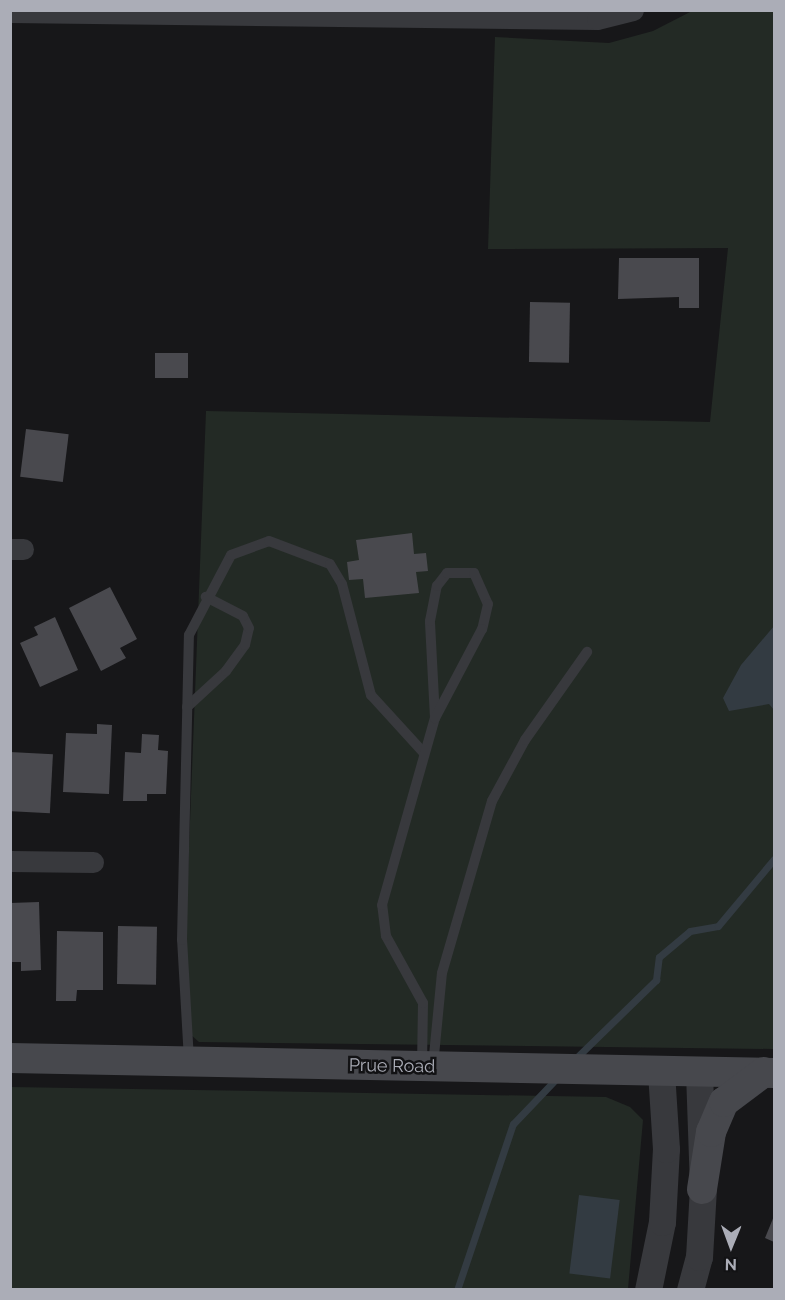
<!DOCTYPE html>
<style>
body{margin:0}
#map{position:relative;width:785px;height:1300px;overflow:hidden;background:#171719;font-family:Raleway,sans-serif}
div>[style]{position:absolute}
.green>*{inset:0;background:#232a25}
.water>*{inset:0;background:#333b42;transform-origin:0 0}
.stream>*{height:7px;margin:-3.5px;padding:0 3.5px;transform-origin:3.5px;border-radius:3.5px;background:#333b42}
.building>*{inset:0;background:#49494e;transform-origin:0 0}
.service>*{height:10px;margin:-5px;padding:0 5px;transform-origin:5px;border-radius:5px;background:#38393d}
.minor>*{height:21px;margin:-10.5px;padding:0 10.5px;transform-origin:10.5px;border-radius:10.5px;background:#38393d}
.tertiary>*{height:27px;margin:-13.5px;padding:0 13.5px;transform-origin:13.5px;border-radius:13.5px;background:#38393d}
.secondary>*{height:30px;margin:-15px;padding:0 15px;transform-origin:15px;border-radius:15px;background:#47484d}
span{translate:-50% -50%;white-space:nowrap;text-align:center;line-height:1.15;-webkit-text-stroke:5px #121214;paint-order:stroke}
.street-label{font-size:18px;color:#abadb7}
.frame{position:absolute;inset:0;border:12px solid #abadb7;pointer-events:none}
.north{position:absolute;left:701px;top:1216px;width:60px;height:60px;-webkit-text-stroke:4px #121214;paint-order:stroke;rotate:181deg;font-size:16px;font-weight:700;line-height:24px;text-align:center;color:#abadb7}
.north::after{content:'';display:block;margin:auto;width:21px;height:27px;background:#abadb7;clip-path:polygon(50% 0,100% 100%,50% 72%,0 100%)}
</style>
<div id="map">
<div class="green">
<div style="clip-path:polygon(692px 11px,774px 11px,774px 1049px,199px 1042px,182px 1027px,206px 411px,710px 422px,728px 248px,488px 249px,495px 37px,609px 43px,653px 31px)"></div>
<div style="clip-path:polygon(11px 1087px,606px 1097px,630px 1107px,643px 1120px,628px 1289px,11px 1290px)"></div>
</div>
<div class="water">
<div style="clip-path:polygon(774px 626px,774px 710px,769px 704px,729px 711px,723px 698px,741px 665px)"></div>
<div style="left:579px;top:1195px;width:41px;height:79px;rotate:7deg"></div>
</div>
<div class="stream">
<div style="left:574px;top:1060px;width:115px;rotate:-44.3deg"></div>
<div style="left:656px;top:980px;width:23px;rotate:-83deg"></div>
<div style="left:659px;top:957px;width:40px;rotate:-40deg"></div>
<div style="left:690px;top:931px;width:28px;rotate:-10deg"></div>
<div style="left:718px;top:926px;width:87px;rotate:-50.1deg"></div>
<div style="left:457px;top:1290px;width:175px;rotate:-71.4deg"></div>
<div style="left:513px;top:1124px;width:62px;rotate:-46.3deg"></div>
</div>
<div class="building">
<div style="clip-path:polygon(619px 258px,699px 258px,699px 308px,679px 308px,679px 297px,618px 299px)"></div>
<div style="left:530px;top:302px;width:40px;height:60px;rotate:1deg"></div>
<div style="left:155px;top:353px;width:33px;height:25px"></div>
<div style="left:26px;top:429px;width:43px;height:48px;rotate:7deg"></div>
<div style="clip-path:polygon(412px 533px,414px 554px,426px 553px,428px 571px,416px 572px,419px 593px,365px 598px,363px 579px,349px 580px,347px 562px,359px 560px,356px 540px)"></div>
<div style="clip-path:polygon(110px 587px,137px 639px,120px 648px,126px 658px,101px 671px,69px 608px)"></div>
<div style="clip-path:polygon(55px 617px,78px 670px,40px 687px,20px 643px,38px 635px,34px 627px)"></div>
<div style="clip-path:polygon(97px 724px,112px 725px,109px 794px,63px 792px,66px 733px,97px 734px)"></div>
<div style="clip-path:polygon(142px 734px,159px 735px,158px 750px,168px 751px,166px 794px,147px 794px,147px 801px,123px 801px,125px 752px,141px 753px)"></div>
<div style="left:10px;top:752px;width:43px;height:59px;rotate:3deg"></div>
<div style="clip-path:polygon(39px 902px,41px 970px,21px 971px,21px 962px,10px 962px,10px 903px)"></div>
<div style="left:118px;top:926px;width:39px;height:58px;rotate:1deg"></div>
<div style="clip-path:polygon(57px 931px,103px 932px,103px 990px,77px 990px,76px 1001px,56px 1001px)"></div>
<div style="clip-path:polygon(774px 1216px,774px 1242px,765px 1238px)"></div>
</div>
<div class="service">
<div style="left:187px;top:707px;width:53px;rotate:-42.7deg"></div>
<div style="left:226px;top:671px;width:32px;rotate:-54deg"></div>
<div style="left:245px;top:645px;width:17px;rotate:-77deg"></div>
<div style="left:249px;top:628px;width:13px;rotate:-117deg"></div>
<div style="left:243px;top:616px;width:42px;rotate:-152.8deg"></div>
<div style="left:189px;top:1060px;width:120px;rotate:-93.3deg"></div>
<div style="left:182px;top:940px;width:305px;rotate:-88.7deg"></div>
<div style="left:189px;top:635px;width:90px;rotate:-62.3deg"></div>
<div style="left:231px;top:555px;width:40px;rotate:-20.2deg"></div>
<div style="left:269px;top:541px;width:65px;rotate:20.7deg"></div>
<div style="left:330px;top:564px;width:23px;rotate:59deg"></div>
<div style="left:342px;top:584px;width:115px;rotate:75.4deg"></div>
<div style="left:371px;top:695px;width:79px;rotate:47.6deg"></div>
<div style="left:422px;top:1066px;width:63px;rotate:-89.1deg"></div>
<div style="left:423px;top:1003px;width:77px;rotate:-118.9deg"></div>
<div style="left:386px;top:936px;width:31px;rotate:-97deg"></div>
<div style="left:382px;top:905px;width:194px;rotate:-74.2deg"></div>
<div style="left:435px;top:718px;width:97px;rotate:-93deg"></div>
<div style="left:430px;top:621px;width:36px;rotate:-79deg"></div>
<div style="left:437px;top:586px;width:16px;rotate:-52deg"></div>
<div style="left:447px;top:573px;width:27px"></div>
<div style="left:474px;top:573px;width:34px;rotate:66deg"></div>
<div style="left:488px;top:604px;width:26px;rotate:103deg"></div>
<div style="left:482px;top:629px;width:101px;rotate:117.8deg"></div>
<div style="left:433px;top:1066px;width:93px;rotate:-84.5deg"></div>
<div style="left:442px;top:973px;width:179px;rotate:-73.8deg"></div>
<div style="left:492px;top:801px;width:69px;rotate:-61.6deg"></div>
<div style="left:525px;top:740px;width:108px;rotate:-54.8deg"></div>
</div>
<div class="minor">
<div style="left:10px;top:12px;width:587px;rotate:0.68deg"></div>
<div style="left:597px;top:19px;width:37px;rotate:-14deg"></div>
<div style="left:10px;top:549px;width:13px"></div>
<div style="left:10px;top:861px;width:83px;rotate:0.7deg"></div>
</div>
<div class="tertiary">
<div style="left:648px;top:1290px;width:69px;rotate:-78.4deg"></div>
<div style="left:662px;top:1222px;width:73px;rotate:-86.9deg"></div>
<div style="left:666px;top:1149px;width:78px;rotate:-93.7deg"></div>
<div style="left:690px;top:1290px;width:34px;rotate:-75deg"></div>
<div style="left:699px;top:1257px;width:70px;rotate:-86.7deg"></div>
<div style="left:703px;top:1187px;width:116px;rotate:-92deg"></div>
</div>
<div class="secondary">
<div style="left:10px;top:1058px;width:764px;rotate:1.12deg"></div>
<div style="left:702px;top:1189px;width:58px;rotate:-81deg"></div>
<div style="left:711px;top:1132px;width:33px;rotate:-67deg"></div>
<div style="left:724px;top:1102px;width:50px;rotate:-36.9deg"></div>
</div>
<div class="street-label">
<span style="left:392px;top:1066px;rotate:1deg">Prue Road</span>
</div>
<div class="frame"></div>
<div class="north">N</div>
</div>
